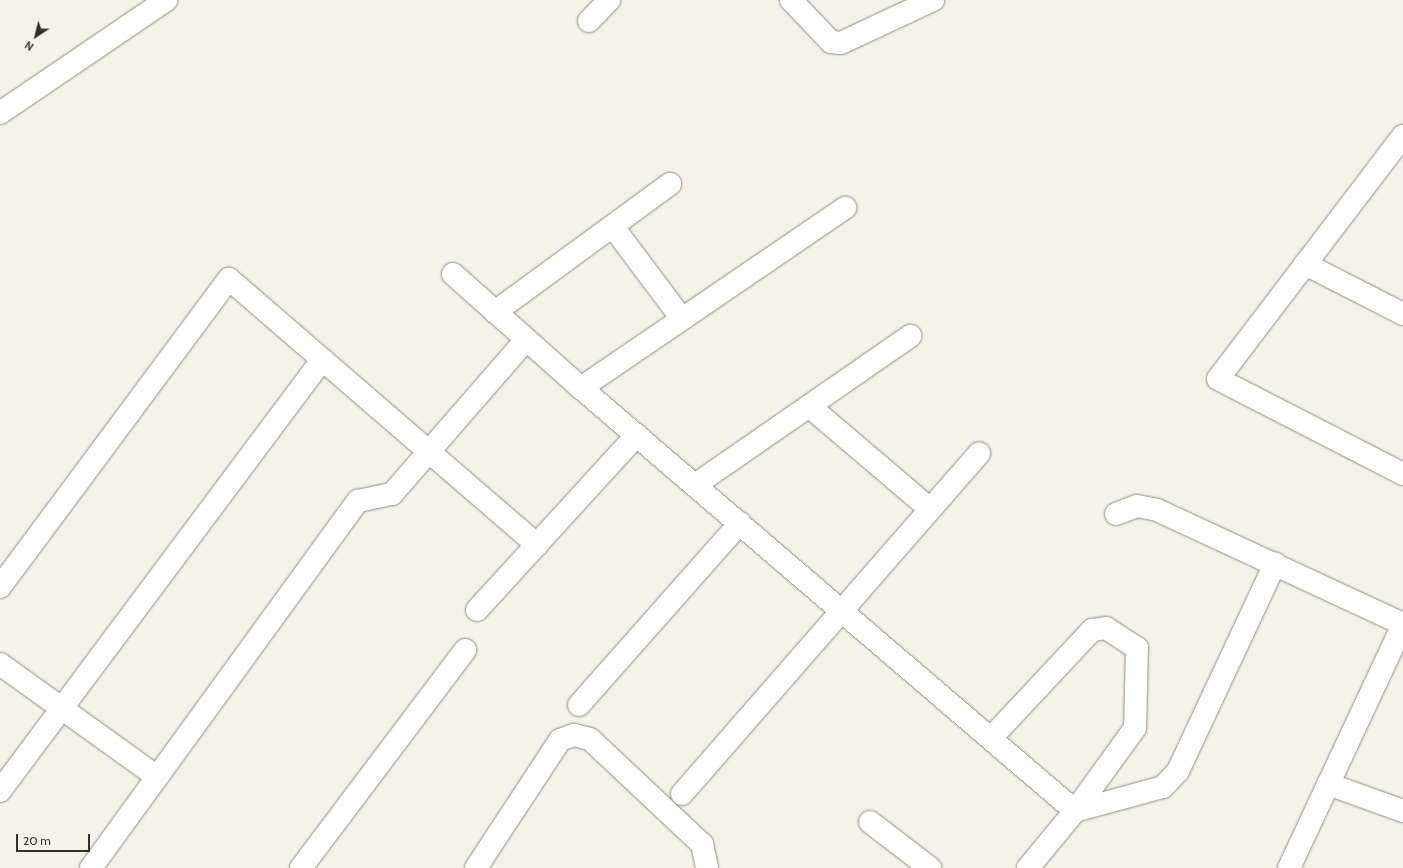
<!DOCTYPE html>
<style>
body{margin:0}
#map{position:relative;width:1403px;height:868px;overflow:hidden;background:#f5f2e8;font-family:Cabin,sans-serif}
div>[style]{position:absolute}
.roads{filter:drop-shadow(0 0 1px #918e86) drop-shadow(0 0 1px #918e86)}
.minor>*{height:22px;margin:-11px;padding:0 11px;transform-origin:11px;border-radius:11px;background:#fff}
span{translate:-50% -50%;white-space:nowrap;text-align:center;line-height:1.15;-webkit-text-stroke:3px #f5f2e8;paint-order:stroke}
.north{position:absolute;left:16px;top:16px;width:40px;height:40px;-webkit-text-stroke:3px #f5f2e8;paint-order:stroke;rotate:215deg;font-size:11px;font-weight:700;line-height:16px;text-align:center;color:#31302d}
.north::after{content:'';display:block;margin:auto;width:14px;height:18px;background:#31302d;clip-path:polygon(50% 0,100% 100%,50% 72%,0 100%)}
.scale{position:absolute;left:16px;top:834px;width:74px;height:18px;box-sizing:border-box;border:2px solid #31302d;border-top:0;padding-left:5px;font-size:12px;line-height:14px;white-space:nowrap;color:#31302d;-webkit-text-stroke:3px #f5f2e8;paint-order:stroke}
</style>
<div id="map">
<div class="roads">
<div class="minor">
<div style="left:791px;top:0;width:58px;rotate:46.4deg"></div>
<div style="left:831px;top:42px;width:10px;rotate:6deg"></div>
<div style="left:841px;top:43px;width:102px;rotate:-25.1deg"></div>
<div style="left:589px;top:21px;width:29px;rotate:-46deg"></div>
<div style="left:0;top:113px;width:201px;rotate:-34.2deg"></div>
<div style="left:1403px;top:136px;width:305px;rotate:127.3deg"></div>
<div style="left:1218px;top:379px;width:208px;rotate:27.2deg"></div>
<div style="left:613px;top:227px;width:115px;rotate:53.1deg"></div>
<div style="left:1305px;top:264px;width:110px;rotate:27deg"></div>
<div style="left:453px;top:274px;width:171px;rotate:41.7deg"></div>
<div style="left:581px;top:388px;width:650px;rotate:40.57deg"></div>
<div style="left:1075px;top:811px;width:91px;rotate:-15.3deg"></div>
<div style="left:1163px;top:787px;width:22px;rotate:-47deg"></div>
<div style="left:1178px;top:771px;width:229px;rotate:-64.9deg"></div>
<div style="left:495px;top:312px;width:217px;rotate:-36.2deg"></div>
<div style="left:581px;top:388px;width:320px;rotate:-34.3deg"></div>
<div style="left:809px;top:406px;width:159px;rotate:40.4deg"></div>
<div style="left:695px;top:485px;width:262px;rotate:-34.7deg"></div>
<div style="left:1116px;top:514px;width:22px;rotate:-21deg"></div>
<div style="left:1137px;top:506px;width:20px;rotate:11deg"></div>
<div style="left:1157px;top:510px;width:271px;rotate:24.9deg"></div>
<div style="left:0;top:587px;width:384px;rotate:-53.4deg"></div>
<div style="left:229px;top:279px;width:407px;rotate:40.8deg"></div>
<div style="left:477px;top:610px;width:237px;rotate:-47.6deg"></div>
<div style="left:0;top:664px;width:193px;rotate:35.7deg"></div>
<div style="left:579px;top:705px;width:243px;rotate:-48.5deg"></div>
<div style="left:991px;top:738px;width:148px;rotate:-46.9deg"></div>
<div style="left:1092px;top:630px;width:14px;rotate:-8deg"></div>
<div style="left:1106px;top:628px;width:37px;rotate:33deg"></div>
<div style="left:1137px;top:648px;width:80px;rotate:91.4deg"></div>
<div style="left:1135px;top:728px;width:102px;rotate:125.9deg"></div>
<div style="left:1075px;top:811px;width:74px;rotate:129.5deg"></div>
<div style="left:1328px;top:784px;width:80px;rotate:19.8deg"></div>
<div style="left:0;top:791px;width:538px;rotate:-53.24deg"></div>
<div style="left:682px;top:794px;width:452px;rotate:-48.9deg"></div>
<div style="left:870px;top:822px;width:76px;rotate:37.5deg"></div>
<div style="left:91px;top:868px;width:454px;rotate:-54deg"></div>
<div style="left:358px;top:501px;width:35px;rotate:-12deg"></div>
<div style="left:392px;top:494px;width:204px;rotate:-49deg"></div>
<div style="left:301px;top:868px;width:273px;rotate:-53deg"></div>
<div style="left:476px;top:868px;width:153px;rotate:-56.7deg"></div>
<div style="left:560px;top:740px;width:15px;rotate:-20deg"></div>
<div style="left:574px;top:735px;width:16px;rotate:14deg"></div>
<div style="left:590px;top:739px;width:154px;rotate:43.2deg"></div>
<div style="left:702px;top:844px;width:25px;rotate:78deg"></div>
<div style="left:1289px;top:868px;width:268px;rotate:-64.9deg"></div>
</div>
</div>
<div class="north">N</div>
<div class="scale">20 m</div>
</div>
